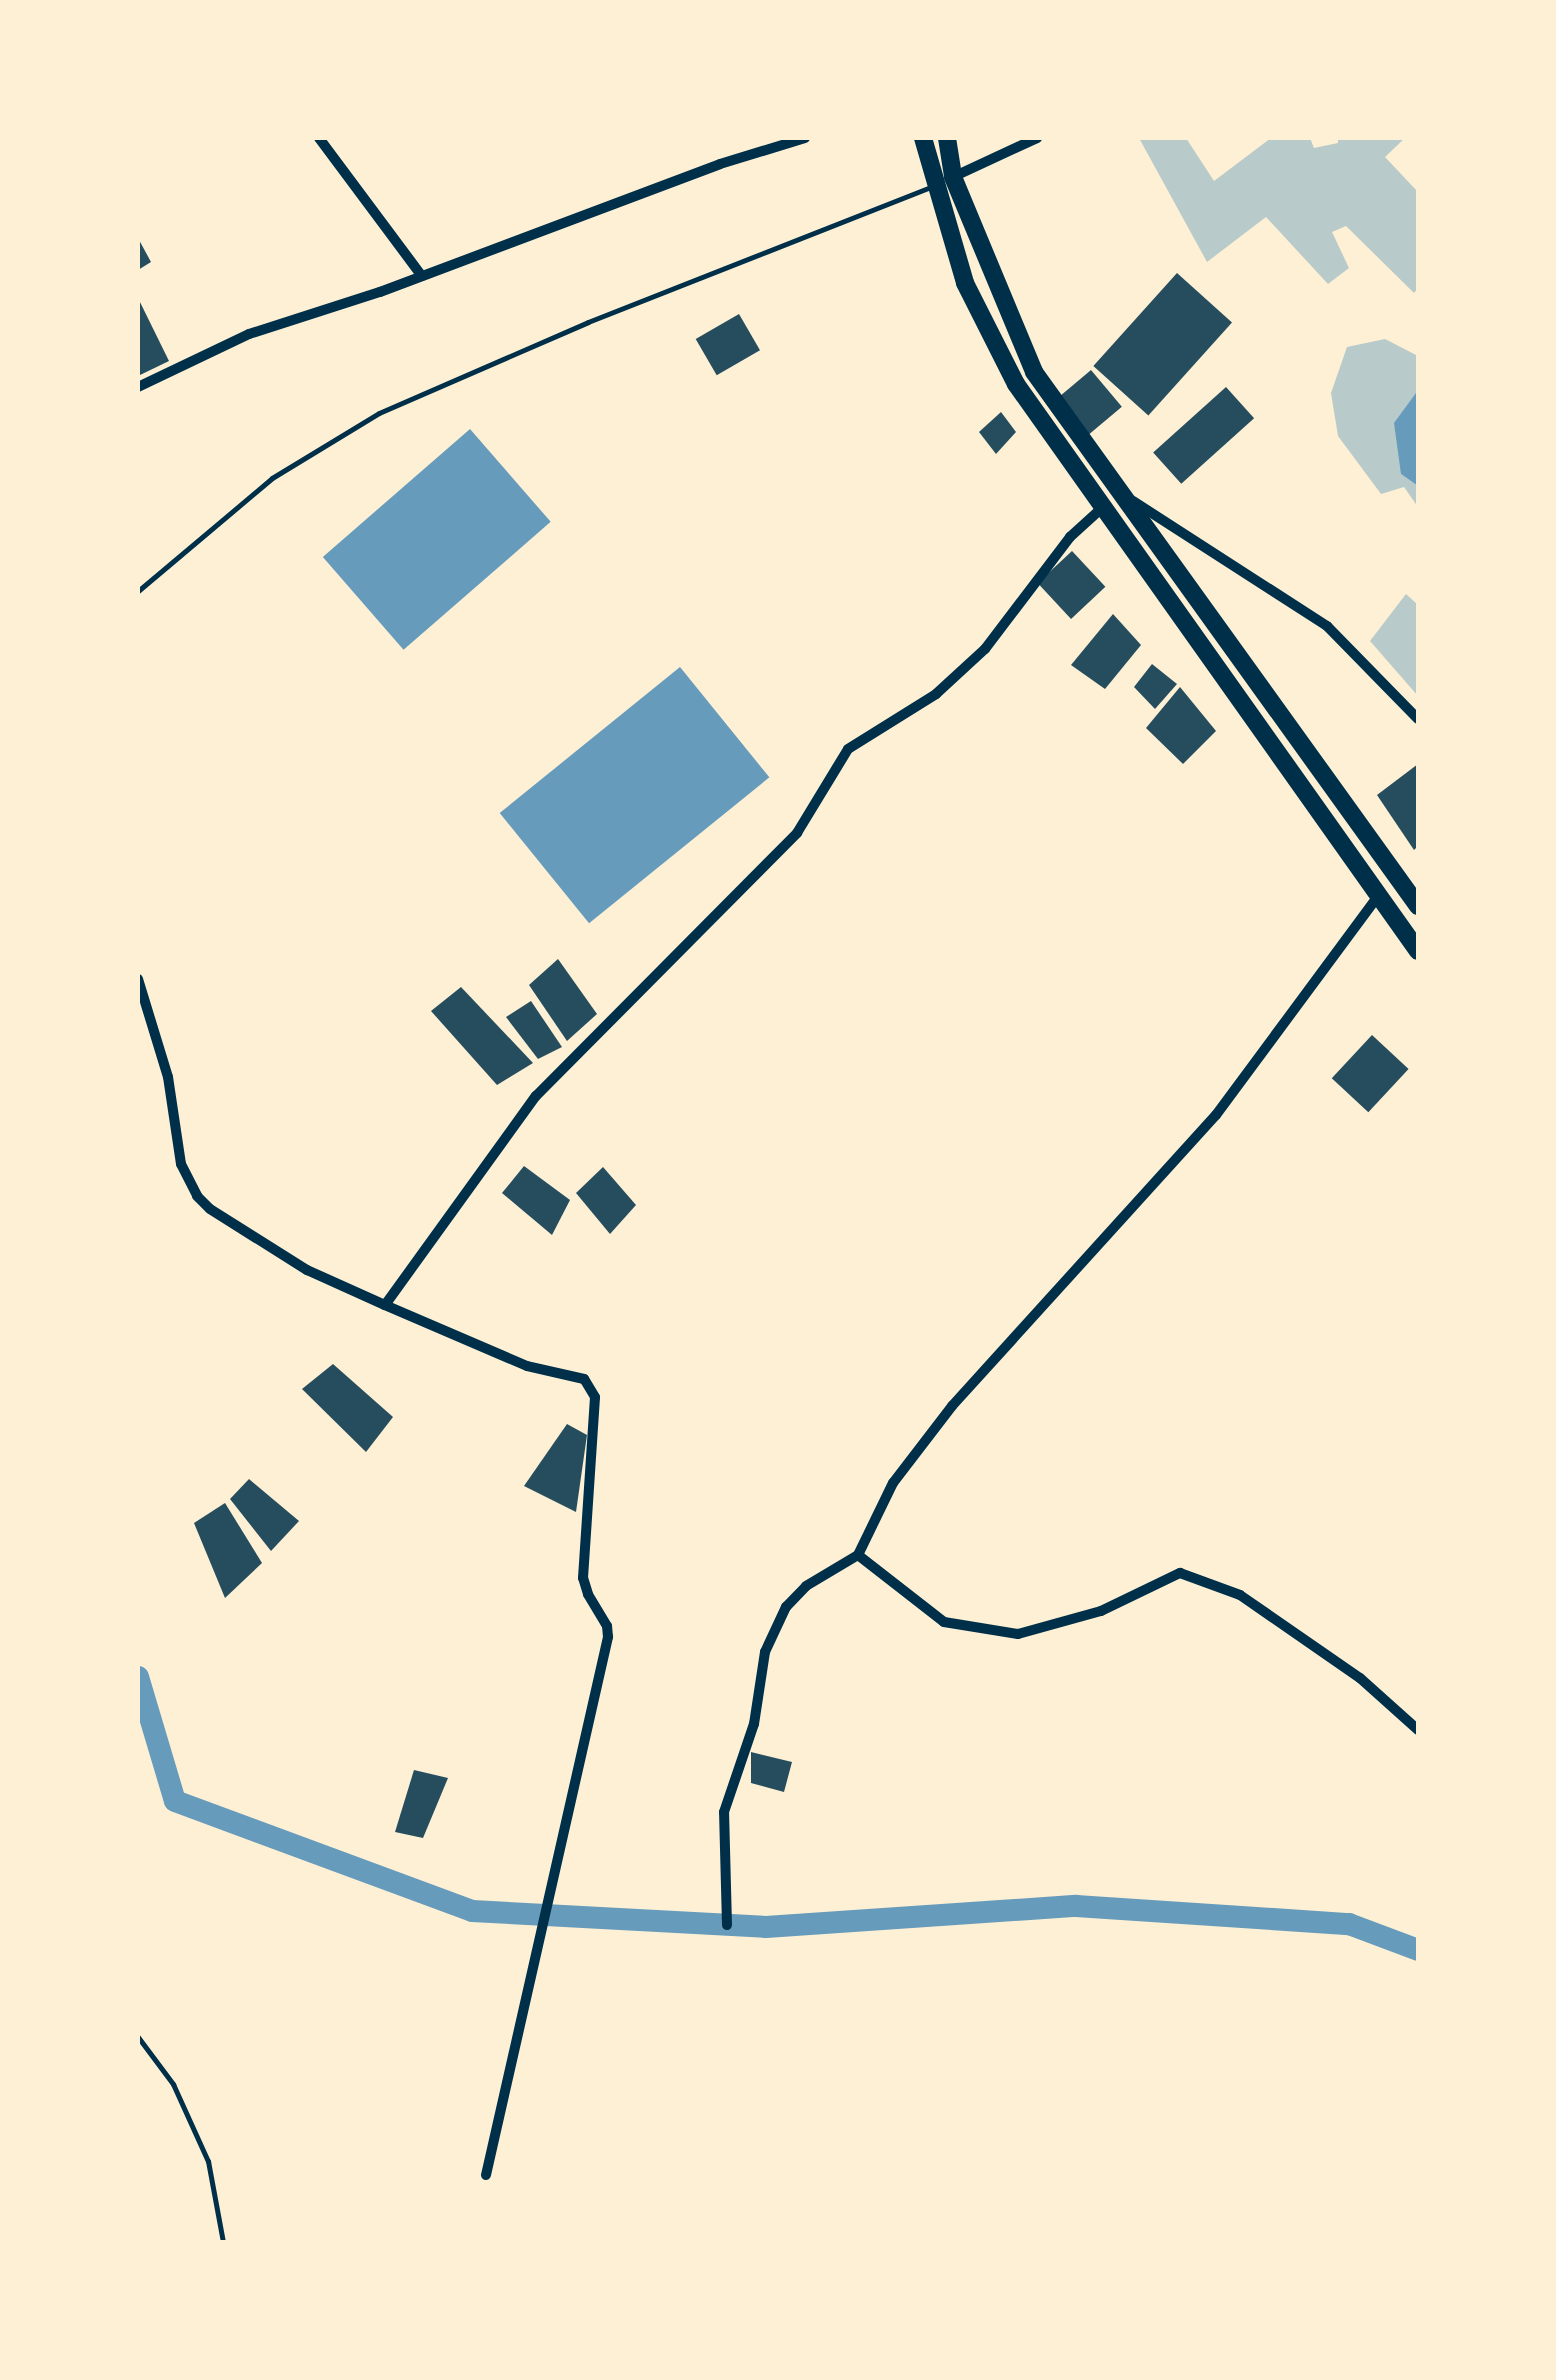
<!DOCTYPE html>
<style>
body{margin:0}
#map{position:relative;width:1556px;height:2380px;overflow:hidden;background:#fdf0d5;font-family:"Archivo Narrow",sans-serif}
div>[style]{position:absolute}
.green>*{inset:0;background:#b9caca}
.water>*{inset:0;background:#669bbc;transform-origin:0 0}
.canal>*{height:22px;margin:-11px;padding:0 11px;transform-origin:11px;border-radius:11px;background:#669bbc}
.building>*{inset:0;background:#264d5e;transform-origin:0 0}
.service>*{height:5px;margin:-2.5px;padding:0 2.5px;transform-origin:2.5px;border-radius:2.5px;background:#003049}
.minor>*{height:10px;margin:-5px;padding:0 5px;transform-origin:5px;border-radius:5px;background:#003049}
.trunk>*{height:18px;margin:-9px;padding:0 9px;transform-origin:9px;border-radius:9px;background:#003049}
span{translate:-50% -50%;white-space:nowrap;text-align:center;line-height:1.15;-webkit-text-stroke:8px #fdf0d5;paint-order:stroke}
.frame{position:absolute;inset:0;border:140px solid #fdf0d5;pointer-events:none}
</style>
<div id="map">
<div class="green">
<div style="clip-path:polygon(1139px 138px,1186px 138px,1214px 181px,1271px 138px,1310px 138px,1314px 148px,1338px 143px,1338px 138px,1405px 138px,1385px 157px,1418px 192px,1418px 288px,1414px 293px,1346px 226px,1332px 232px,1349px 268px,1328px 284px,1266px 217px,1207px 262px)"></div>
<div style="clip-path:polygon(1385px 339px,1418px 356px,1418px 393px,1401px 474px,1418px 486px,1418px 507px,1404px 487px,1381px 494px,1338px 436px,1331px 393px,1347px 347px)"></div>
<div style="clip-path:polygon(1406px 594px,1418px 605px,1418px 696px,1370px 641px)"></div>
</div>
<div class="water">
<div style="clip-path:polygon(1416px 393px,1418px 393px,1418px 486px,1401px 474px,1394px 423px)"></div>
<div style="left:470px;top:429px;width:123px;height:195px;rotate:49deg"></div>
<div style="left:680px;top:667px;width:142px;height:232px;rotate:51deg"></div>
</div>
<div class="canal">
<div style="left:138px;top:1677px;width:129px;rotate:73.4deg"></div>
<div style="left:175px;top:1801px;width:317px;rotate:20.3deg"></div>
<div style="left:472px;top:1911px;width:294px;rotate:3.1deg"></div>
<div style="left:766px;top:1927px;width:311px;rotate:-3.9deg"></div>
<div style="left:1076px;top:1906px;width:274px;rotate:3.8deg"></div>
<div style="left:1349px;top:1924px;width:74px;rotate:20.6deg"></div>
</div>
<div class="building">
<div style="clip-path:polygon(138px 238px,151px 262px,138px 270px)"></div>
<div style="left:1177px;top:273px;width:74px;height:125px;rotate:42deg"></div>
<div style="clip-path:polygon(138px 298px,169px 361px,138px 376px)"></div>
<div style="left:739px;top:314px;width:42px;height:50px;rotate:60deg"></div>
<div style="left:1091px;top:370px;width:48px;height:45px;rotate:50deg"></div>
<div style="left:1226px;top:387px;width:42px;height:98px;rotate:48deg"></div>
<div style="clip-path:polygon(1001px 412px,1016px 432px,996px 454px,979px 432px)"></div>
<div style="left:1072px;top:551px;width:49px;height:47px;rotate:47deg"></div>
<div style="clip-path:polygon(1113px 614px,1141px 645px,1105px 689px,1071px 665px)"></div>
<div style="clip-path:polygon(1152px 664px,1177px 684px,1155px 709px,1134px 687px)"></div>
<div style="clip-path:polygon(1180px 687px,1216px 731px,1183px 764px,1146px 728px)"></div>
<div style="clip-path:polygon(1418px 764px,1418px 846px,1414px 850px,1377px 795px)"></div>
<div style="clip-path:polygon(558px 959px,597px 1014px,567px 1041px,529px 985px)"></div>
<div style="clip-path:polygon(461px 987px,533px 1063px,497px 1085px,431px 1011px)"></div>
<div style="clip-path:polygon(531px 1001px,562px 1047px,538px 1059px,506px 1017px)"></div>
<div style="left:1372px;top:1035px;width:50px;height:59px;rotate:43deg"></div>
<div style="clip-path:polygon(524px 1166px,570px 1200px,552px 1235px,502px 1193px)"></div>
<div style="clip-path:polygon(603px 1167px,636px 1205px,610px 1234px,576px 1193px)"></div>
<div style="clip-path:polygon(333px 1364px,393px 1417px,366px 1452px,302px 1389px)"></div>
<div style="clip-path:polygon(567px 1424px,587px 1435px,576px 1512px,524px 1486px)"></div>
<div style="clip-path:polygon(249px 1479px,299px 1521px,271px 1551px,230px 1499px)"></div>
<div style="clip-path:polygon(225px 1503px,262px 1563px,225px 1598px,194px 1523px)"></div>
<div style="clip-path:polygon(751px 1752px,792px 1762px,784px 1792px,751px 1783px)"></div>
<div style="clip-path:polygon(414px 1770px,448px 1778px,423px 1838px,395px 1832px)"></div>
</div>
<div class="service">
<div style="left:138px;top:591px;width:175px;rotate:-40.1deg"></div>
<div style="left:272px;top:478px;width:125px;rotate:-31.3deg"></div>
<div style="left:379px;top:413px;width:228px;rotate:-23.5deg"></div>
<div style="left:588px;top:322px;width:369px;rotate:-21.5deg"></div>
<div style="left:138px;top:2037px;width:59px;rotate:53.3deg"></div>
<div style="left:173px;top:2084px;width:85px;rotate:65.6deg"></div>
<div style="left:208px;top:2161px;width:82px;rotate:79.5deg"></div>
</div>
<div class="minor">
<div style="left:319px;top:138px;width:172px;rotate:53.3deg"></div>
<div style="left:953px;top:177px;width:93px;rotate:-24.9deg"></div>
<div style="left:138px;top:387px;width:123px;rotate:-25.5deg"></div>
<div style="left:249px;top:334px;width:138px;rotate:-17.8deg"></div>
<div style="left:380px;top:292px;width:363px;rotate:-20.6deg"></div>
<div style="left:720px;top:164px;width:89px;rotate:-17deg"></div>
<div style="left:1133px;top:501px;width:231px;rotate:32.8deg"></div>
<div style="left:1327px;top:626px;width:130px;rotate:45.6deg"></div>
<div style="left:138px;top:979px;width:102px;rotate:73deg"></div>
<div style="left:168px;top:1077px;width:88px;rotate:81.5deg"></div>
<div style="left:181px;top:1164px;width:36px;rotate:63deg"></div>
<div style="left:197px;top:1196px;width:18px;rotate:45deg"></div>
<div style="left:210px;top:1209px;width:115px;rotate:32.2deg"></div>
<div style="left:307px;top:1270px;width:85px;rotate:24.2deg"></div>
<div style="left:858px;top:1555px;width:109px;rotate:37.9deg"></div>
<div style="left:944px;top:1622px;width:75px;rotate:9.2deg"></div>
<div style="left:1018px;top:1634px;width:86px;rotate:-15.5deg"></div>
<div style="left:1101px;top:1611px;width:88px;rotate:-25.7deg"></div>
<div style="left:1180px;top:1573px;width:64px;rotate:20.1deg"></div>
<div style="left:1240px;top:1595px;width:146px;rotate:34.7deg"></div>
<div style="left:1360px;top:1678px;width:78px;rotate:41.9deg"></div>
<div style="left:727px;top:1925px;width:113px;rotate:-91.5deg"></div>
<div style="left:724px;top:1812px;width:93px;rotate:-71.2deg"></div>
<div style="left:754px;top:1724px;width:73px;rotate:-81.3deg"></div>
<div style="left:765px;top:1652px;width:50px;rotate:-65deg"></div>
<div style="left:786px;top:1607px;width:29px;rotate:-46deg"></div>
<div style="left:806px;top:1586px;width:61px;rotate:-30.8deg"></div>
<div style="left:858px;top:1555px;width:80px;rotate:-64.1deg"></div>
<div style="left:893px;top:1483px;width:97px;rotate:-52.5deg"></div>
<div style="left:952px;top:1406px;width:393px;rotate:-47.8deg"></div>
<div style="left:1216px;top:1115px;width:274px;rotate:-53.5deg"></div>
<div style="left:486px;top:2175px;width:552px;rotate:-77.22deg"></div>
<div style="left:608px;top:1637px;width:11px;rotate:-95deg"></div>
<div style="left:607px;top:1626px;width:37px;rotate:-121deg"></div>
<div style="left:588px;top:1594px;width:17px;rotate:-107deg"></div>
<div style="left:583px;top:1578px;width:181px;rotate:-86.2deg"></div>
<div style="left:595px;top:1397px;width:21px;rotate:-121deg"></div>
<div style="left:584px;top:1379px;width:58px;rotate:-167.2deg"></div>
<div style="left:527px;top:1366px;width:155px;rotate:-156.8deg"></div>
<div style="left:385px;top:1305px;width:258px;rotate:-54.2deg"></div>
<div style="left:536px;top:1096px;width:371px;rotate:-45.2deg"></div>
<div style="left:797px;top:833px;width:98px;rotate:-58.7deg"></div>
<div style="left:848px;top:749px;width:104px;rotate:-32deg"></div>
<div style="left:936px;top:694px;width:67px;rotate:-42.6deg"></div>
<div style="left:985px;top:649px;width:141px;rotate:-52.8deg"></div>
<div style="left:1070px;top:537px;width:45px;rotate:-42.3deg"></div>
</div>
<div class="trunk">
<div style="left:923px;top:138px;width:151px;rotate:73.8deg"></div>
<div style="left:965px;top:283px;width:113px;rotate:63.2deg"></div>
<div style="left:1016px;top:384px;width:695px;rotate:54.66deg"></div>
<div style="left:947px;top:138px;width:39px;rotate:81deg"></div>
<div style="left:953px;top:177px;width:211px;rotate:67.4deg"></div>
<div style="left:1034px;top:372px;width:658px;rotate:54.28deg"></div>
</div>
<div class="frame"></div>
</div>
